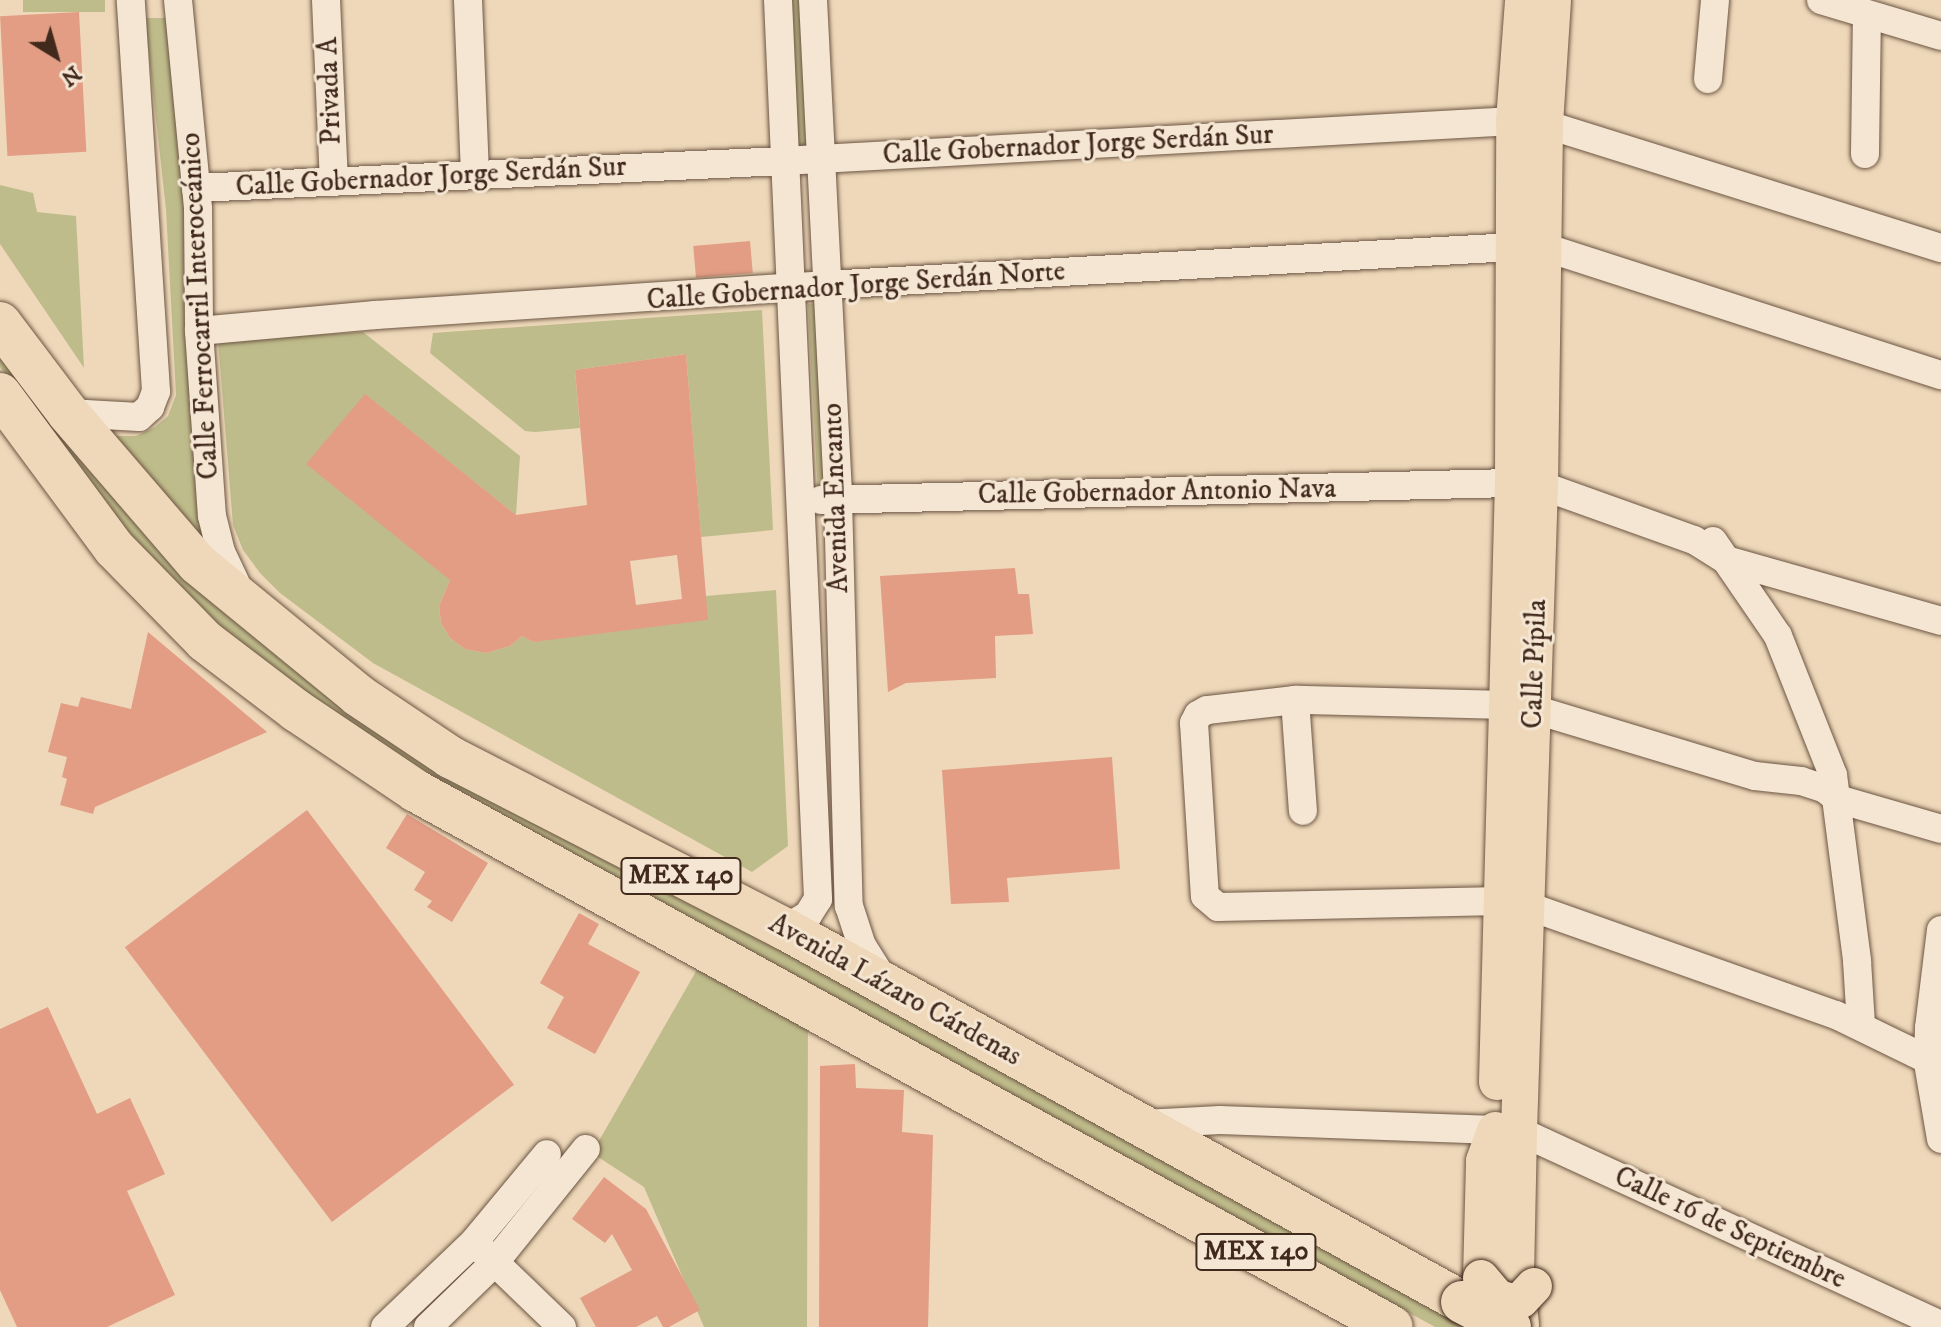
<!DOCTYPE html>
<meta charset="utf-8">
<style>
body{margin:0}
#map{position:relative;width:1941px;height:1327px;overflow:hidden;background:#eed8b9;font-family:"IM FELL DW Pica",serif}
div>[style]{position:absolute}
.green>*{inset:0;background:#bfbc8b;transform-origin:0 0}
.building>*{inset:0;background:#e29d84;transform-origin:0 0}
.roads{filter:drop-shadow(0 0 2px #6c5543) drop-shadow(0 0 2px #6c5543)}
.minor>*{height:28px;margin:-14px;padding:0 14px;transform-origin:14px;border-radius:14px;background:#f4e6d2}
.major>*{height:36px;margin:-18px;padding:0 18px;transform-origin:18px;border-radius:18px;background:#eed8b9}
.highway>*{height:42px;margin:-21px;padding:0 21px;transform-origin:21px;border-radius:21px;background:#eed8b9}
.bridges{filter:drop-shadow(0 0 2px #41291c) drop-shadow(0 0 2px #41291c)}
.major-bridge>*{height:36px;margin:-18px;padding:0 18px;transform-origin:18px;border-radius:18px;background:#eed8b9}
.highway-bridge>*{height:42px;margin:-21px;padding:0 21px;transform-origin:21px;border-radius:21px;background:#eed8b9}
span{translate:-50% -50%;white-space:nowrap;text-align:center;line-height:1.15;-webkit-text-stroke:6px #f4e6d2;paint-order:stroke}
.shield-label span{padding:2px 6px;background:#f4e6d2;border:2px solid;border-radius:6px;-webkit-text-stroke-width:0}
.shield-label{font-size:26px;color:#41291c;font-weight:700}
.street-label{font-size:28px;color:#41291c}
.north{position:absolute;left:16px;top:16px;width:80px;height:80px;-webkit-text-stroke:6px #f4e6d2;paint-order:stroke;rotate:143deg;font-size:22px;font-weight:700;line-height:32px;text-align:center;color:#41291c}
.north::after{content:'';display:block;margin:auto;width:28px;height:36px;background:#41291c;clip-path:polygon(50% 0,100% 100%,50% 72%,0 100%)}
</style>
<div id="map">
<div class="green">
<div style="left:23px;top:0;width:82px;height:12px"></div>
<div style="clip-path:polygon(791px 0,814px 0,824px 147px,796px 148px)"></div>
<div style="clip-path:polygon(145px 18px,169px 18px,216px 551px,165px 510px,114px 436px,136px 436px,155px 427px,168px 416px,176px 395px,166px 210px)"></div>
<div style="clip-path:polygon(0 185px,33px 193px,37px 212px,76px 216px,84px 368px,0 244px)"></div>
<div style="left:830px;top:303px;width:187px;height:22px;rotate:87deg"></div>
<div style="clip-path:polygon(762px 310px,773px 530px,701px 537px,686px 354px,575px 370px,580px 428px,535px 432px,525px 431px,430px 353px,433px 333px)"></div>
<div style="clip-path:polygon(363px 332px,520px 456px,516px 515px,365px 395px,450px 580px,439px 606px,441px 623px,450px 638px,465px 649px,486px 653px,510px 646px,522px 636px,533px 642px,706px 596px,776px 590px,788px 846px,752px 872px,373px 663px,280px 593px,260px 573px,243px 550px,233px 525px,218px 341px)"></div>
<div style="clip-path:polygon(0 344px,211px 597px,1478px 1327px,1435px 1327px,386px 752px,215px 624px,150px 560px,47px 434px,0 367px)"></div>
<div style="clip-path:polygon(699px 966px,808px 1025px,807px 1327px,704px 1327px,644px 1187px,592px 1153px)"></div>
</div>
<div class="building">
<div style="left:79px;top:12px;width:140px;height:79px;rotate:87deg"></div>
<div style="left:750px;top:241px;width:32px;height:57px;rotate:85deg"></div>
<div style="clip-path:polygon(evenodd,686px 354px,708px 620px,533px 642px,522px 636px,510px 646px,486px 653px,465px 649px,450px 638px,441px 623px,439px 606px,450px 580px,306px 464px,365px 394px,516px 515px,587px 505px,575px 370px,686px 354px,677px 555px,682px 599px,636px 605px,630px 561px,677px 555px)"></div>
<div style="clip-path:polygon(1015px 568px,1018px 594px,1029px 594px,1033px 634px,995px 636px,996px 678px,906px 683px,888px 692px,880px 576px)"></div>
<div style="clip-path:polygon(148px 632px,267px 732px,95px 807px,93px 814px,60px 805px,67px 779px,62px 777px,67px 757px,48px 752px,61px 703px,78px 707px,81px 697px,131px 709px)"></div>
<div style="clip-path:polygon(1112px 757px,1120px 869px,1007px 878px,1009px 902px,951px 904px,942px 770px)"></div>
<div style="left:307px;top:810px;width:344px;height:228px;rotate:53deg"></div>
<div style="clip-path:polygon(407px 814px,488px 863px,452px 922px,427px 907px,432px 901px,414px 890px,425px 872px,386px 848px)"></div>
<div style="clip-path:polygon(579px 913px,599px 924px,588px 944px,640px 972px,595px 1054px,547px 1028px,564px 997px,540px 983px)"></div>
<div style="clip-path:polygon(48px 1007px,97px 1114px,130px 1098px,165px 1174px,127px 1191px,175px 1295px,107px 1327px,17px 1327px,0 1290px,0 1029px)"></div>
<div style="clip-path:polygon(855px 1064px,856px 1088px,904px 1090px,902px 1132px,933px 1135px,928px 1327px,819px 1327px,820px 1066px)"></div>
<div style="clip-path:polygon(604px 1177px,646px 1209px,700px 1310px,669px 1327px,663px 1327px,657px 1316px,636px 1327px,596px 1327px,580px 1298px,632px 1270px,612px 1234px,605px 1243px,572px 1219px)"></div>
</div>
<div class="roads">
<div class="minor">
<div style="left:178px;top:0;width:210px;rotate:84.5deg"></div>
<div style="left:198px;top:209px;width:122px;rotate:89.5deg"></div>
<div style="left:199px;top:331px;width:185px;rotate:86deg"></div>
<div style="left:212px;top:516px;width:37px;rotate:76deg"></div>
<div style="left:221px;top:552px;width:42px;rotate:64.7deg"></div>
<div style="left:326px;top:0;width:182px;rotate:87.5deg"></div>
<div style="left:468px;top:0;width:174px;rotate:87.7deg"></div>
<div style="left:778px;top:0;width:900px;rotate:87.45deg"></div>
<div style="left:818px;top:899px;width:19px;rotate:122deg"></div>
<div style="left:808px;top:915px;width:27px;rotate:149deg"></div>
<div style="left:813px;top:0;width:500px;rotate:87.1deg"></div>
<div style="left:838px;top:499px;width:407px;rotate:88.5deg"></div>
<div style="left:849px;top:906px;width:40px;rotate:72deg"></div>
<div style="left:861px;top:944px;width:41px;rotate:57.8deg"></div>
<div style="left:1821px;top:0;width:125px;rotate:16.7deg"></div>
<div style="left:1708px;top:79px;width:79px;rotate:-84.9deg"></div>
<div style="left:1865px;top:154px;width:139px;rotate:-89.2deg"></div>
<div style="left:196px;top:188px;width:588px;rotate:-2.63deg"></div>
<div style="left:783px;top:161px;width:732px;rotate:-3.13deg"></div>
<div style="left:1514px;top:121px;width:31px;rotate:6deg"></div>
<div style="left:1545px;top:124px;width:415px;rotate:17.4deg"></div>
<div style="left:1544px;top:247px;width:417px;rotate:17.9deg"></div>
<div style="left:199px;top:331px;width:177px;rotate:-5.2deg"></div>
<div style="left:375px;top:315px;width:451px;rotate:-3.8deg"></div>
<div style="left:825px;top:285px;width:689px;rotate:-3.16deg"></div>
<div style="left:68px;top:413px;width:71px;rotate:3.2deg"></div>
<div style="left:139px;top:417px;width:15px;rotate:-42deg"></div>
<div style="left:150px;top:407px;width:17px;rotate:-69deg"></div>
<div style="left:156px;top:391px;width:392px;rotate:-93.7deg"></div>
<div style="left:1540px;top:485px;width:164px;rotate:19.7deg"></div>
<div style="left:1694px;top:540px;width:38px;rotate:32deg"></div>
<div style="left:1726px;top:560px;width:223px;rotate:15.8deg"></div>
<div style="left:821px;top:500px;width:692px;rotate:-1.41deg"></div>
<div style="left:1713px;top:541px;width:115px;rotate:55.6deg"></div>
<div style="left:1778px;top:636px;width:149px;rotate:68.4deg"></div>
<div style="left:1833px;top:775px;width:188px;rotate:82.6deg"></div>
<div style="left:1857px;top:961px;width:64px;rotate:86.4deg"></div>
<div style="left:1295px;top:700px;width:111px;rotate:85.9deg"></div>
<div style="left:1507px;top:705px;width:212px;rotate:-178.6deg"></div>
<div style="left:1295px;top:700px;width:89px;rotate:173.5deg"></div>
<div style="left:1207px;top:710px;width:10px;rotate:151deg"></div>
<div style="left:1198px;top:715px;width:9px;rotate:117deg"></div>
<div style="left:1194px;top:723px;width:173px;rotate:86.4deg"></div>
<div style="left:1205px;top:896px;width:17px;rotate:40deg"></div>
<div style="left:1218px;top:907px;width:283px;rotate:-1.2deg"></div>
<div style="left:1501px;top:901px;width:27px;rotate:10deg"></div>
<div style="left:1528px;top:906px;width:327px;rotate:19.5deg"></div>
<div style="left:1836px;top:1015px;width:117px;rotate:25.9deg"></div>
<div style="left:1533px;top:709px;width:232px;rotate:16.8deg"></div>
<div style="left:1755px;top:776px;width:46px;rotate:6.2deg"></div>
<div style="left:1801px;top:781px;width:25px;rotate:18deg"></div>
<div style="left:1825px;top:789px;width:16px;rotate:38deg"></div>
<div style="left:1838px;top:799px;width:107px;rotate:16.2deg"></div>
<div style="left:1941px;top:930px;width:99px;rotate:97deg"></div>
<div style="left:1929px;top:1028px;width:35px;rotate:92deg"></div>
<div style="left:1928px;top:1063px;width:77px;rotate:80.3deg"></div>
<div style="left:1144px;top:1124px;width:76px;rotate:-3deg"></div>
<div style="left:1220px;top:1120px;width:275px;rotate:2.1deg"></div>
<div style="left:1519px;top:1131px;width:464px;rotate:24.7deg"></div>
<div style="left:482px;top:1250px;width:111px;rotate:43.9deg"></div>
<div style="left:385px;top:1327px;width:123px;rotate:-43.7deg"></div>
<div style="left:474px;top:1242px;width:114px;rotate:-50.3deg"></div>
<div style="left:428px;top:1327px;width:93px;rotate:-44.1deg"></div>
<div style="left:495px;top:1262px;width:145px;rotate:-51.2deg"></div>
</div>
<div class="major">
<div style="left:1497px;top:1082px;width:599px;rotate:-88.47deg"></div>
<div style="left:1513px;top:483px;width:362px;rotate:-89.8deg"></div>
<div style="left:1514px;top:121px;width:121px;rotate:-85.7deg"></div>
<div style="left:1481px;top:1278px;width:117px;rotate:-88.5deg"></div>
<div style="left:1484px;top:1161px;width:33px;rotate:-70deg"></div>
<div style="left:1521px;top:1325px;width:50px;rotate:-95.7deg"></div>
<div style="left:1516px;top:1275px;width:144px;rotate:-88.8deg"></div>
<div style="left:1519px;top:1131px;width:646px;rotate:-88.14deg"></div>
<div style="left:1540px;top:485px;width:361px;rotate:-89.2deg"></div>
<div style="left:1545px;top:124px;width:124px;rotate:-86.3deg"></div>
</div>
<div class="highway">
<div style="left:0;top:323px;width:113px;rotate:52.9deg"></div>
<div style="left:68px;top:413px;width:199px;rotate:49.3deg"></div>
<div style="left:198px;top:564px;width:208px;rotate:39.3deg"></div>
<div style="left:359px;top:696px;width:110px;rotate:33.8deg"></div>
<div style="left:450px;top:757px;width:377px;rotate:27.2deg"></div>
<div style="left:785px;top:929px;width:773px;rotate:28.85deg"></div>
<div style="left:0;top:394px;width:192px;rotate:53.5deg"></div>
<div style="left:114px;top:548px;width:130px;rotate:45.6deg"></div>
<div style="left:205px;top:641px;width:116px;rotate:37.3deg"></div>
<div style="left:297px;top:711px;width:143px;rotate:33.9deg"></div>
<div style="left:416px;top:791px;width:1113px;rotate:28.77deg"></div>
</div>
</div>
<div class="bridges">
<div class="major-bridge">
<div style="left:1481px;top:1278px;width:26px;rotate:50deg"></div>
<div style="left:1498px;top:1298px;width:16px;rotate:15deg"></div>
<div style="left:1513px;top:1302px;width:8px;rotate:-14deg"></div>
<div style="left:1521px;top:1300px;width:19px;rotate:-47deg"></div>
</div>
<div class="highway-bridge">
<div style="left:1462px;top:1302px;width:54px;rotate:27.5deg"></div>
</div>
</div>
<div class="shield-label">
<span style="left:681px;top:876px">MEX 140</span>
<span style="left:1256px;top:1252px">MEX 140</span>
</div>
<div class="street-label">
<span style="left:330px;top:91px;rotate:-92deg">Privada A</span>
<span style="left:1078px;top:145px;rotate:-3deg">Calle Gobernador Jorge Serdán Sur</span>
<span style="left:431px;top:177px;rotate:-3deg">Calle Gobernador Jorge Serdán Sur</span>
<span style="left:856px;top:286px;rotate:-4deg">Calle Gobernador Jorge Serdán Norte</span>
<span style="left:200px;top:306px;rotate:-93deg">Calle Ferrocarril Interoceánico</span>
<span style="left:1157px;top:492px;rotate:-1deg">Calle Gobernador Antonio Nava</span>
<span style="left:836px;top:498px;rotate:-92deg">Avenida Encanto</span>
<span style="left:1535px;top:664px;rotate:-88deg">Calle Pípila</span>
<span style="left:895px;top:990px;rotate:29deg">Avenida Lázaro Cárdenas</span>
<span style="left:1730px;top:1228px;rotate:25deg">Calle 16 de Septiembre</span>
</div>
<div class="north">N</div>
</div>
